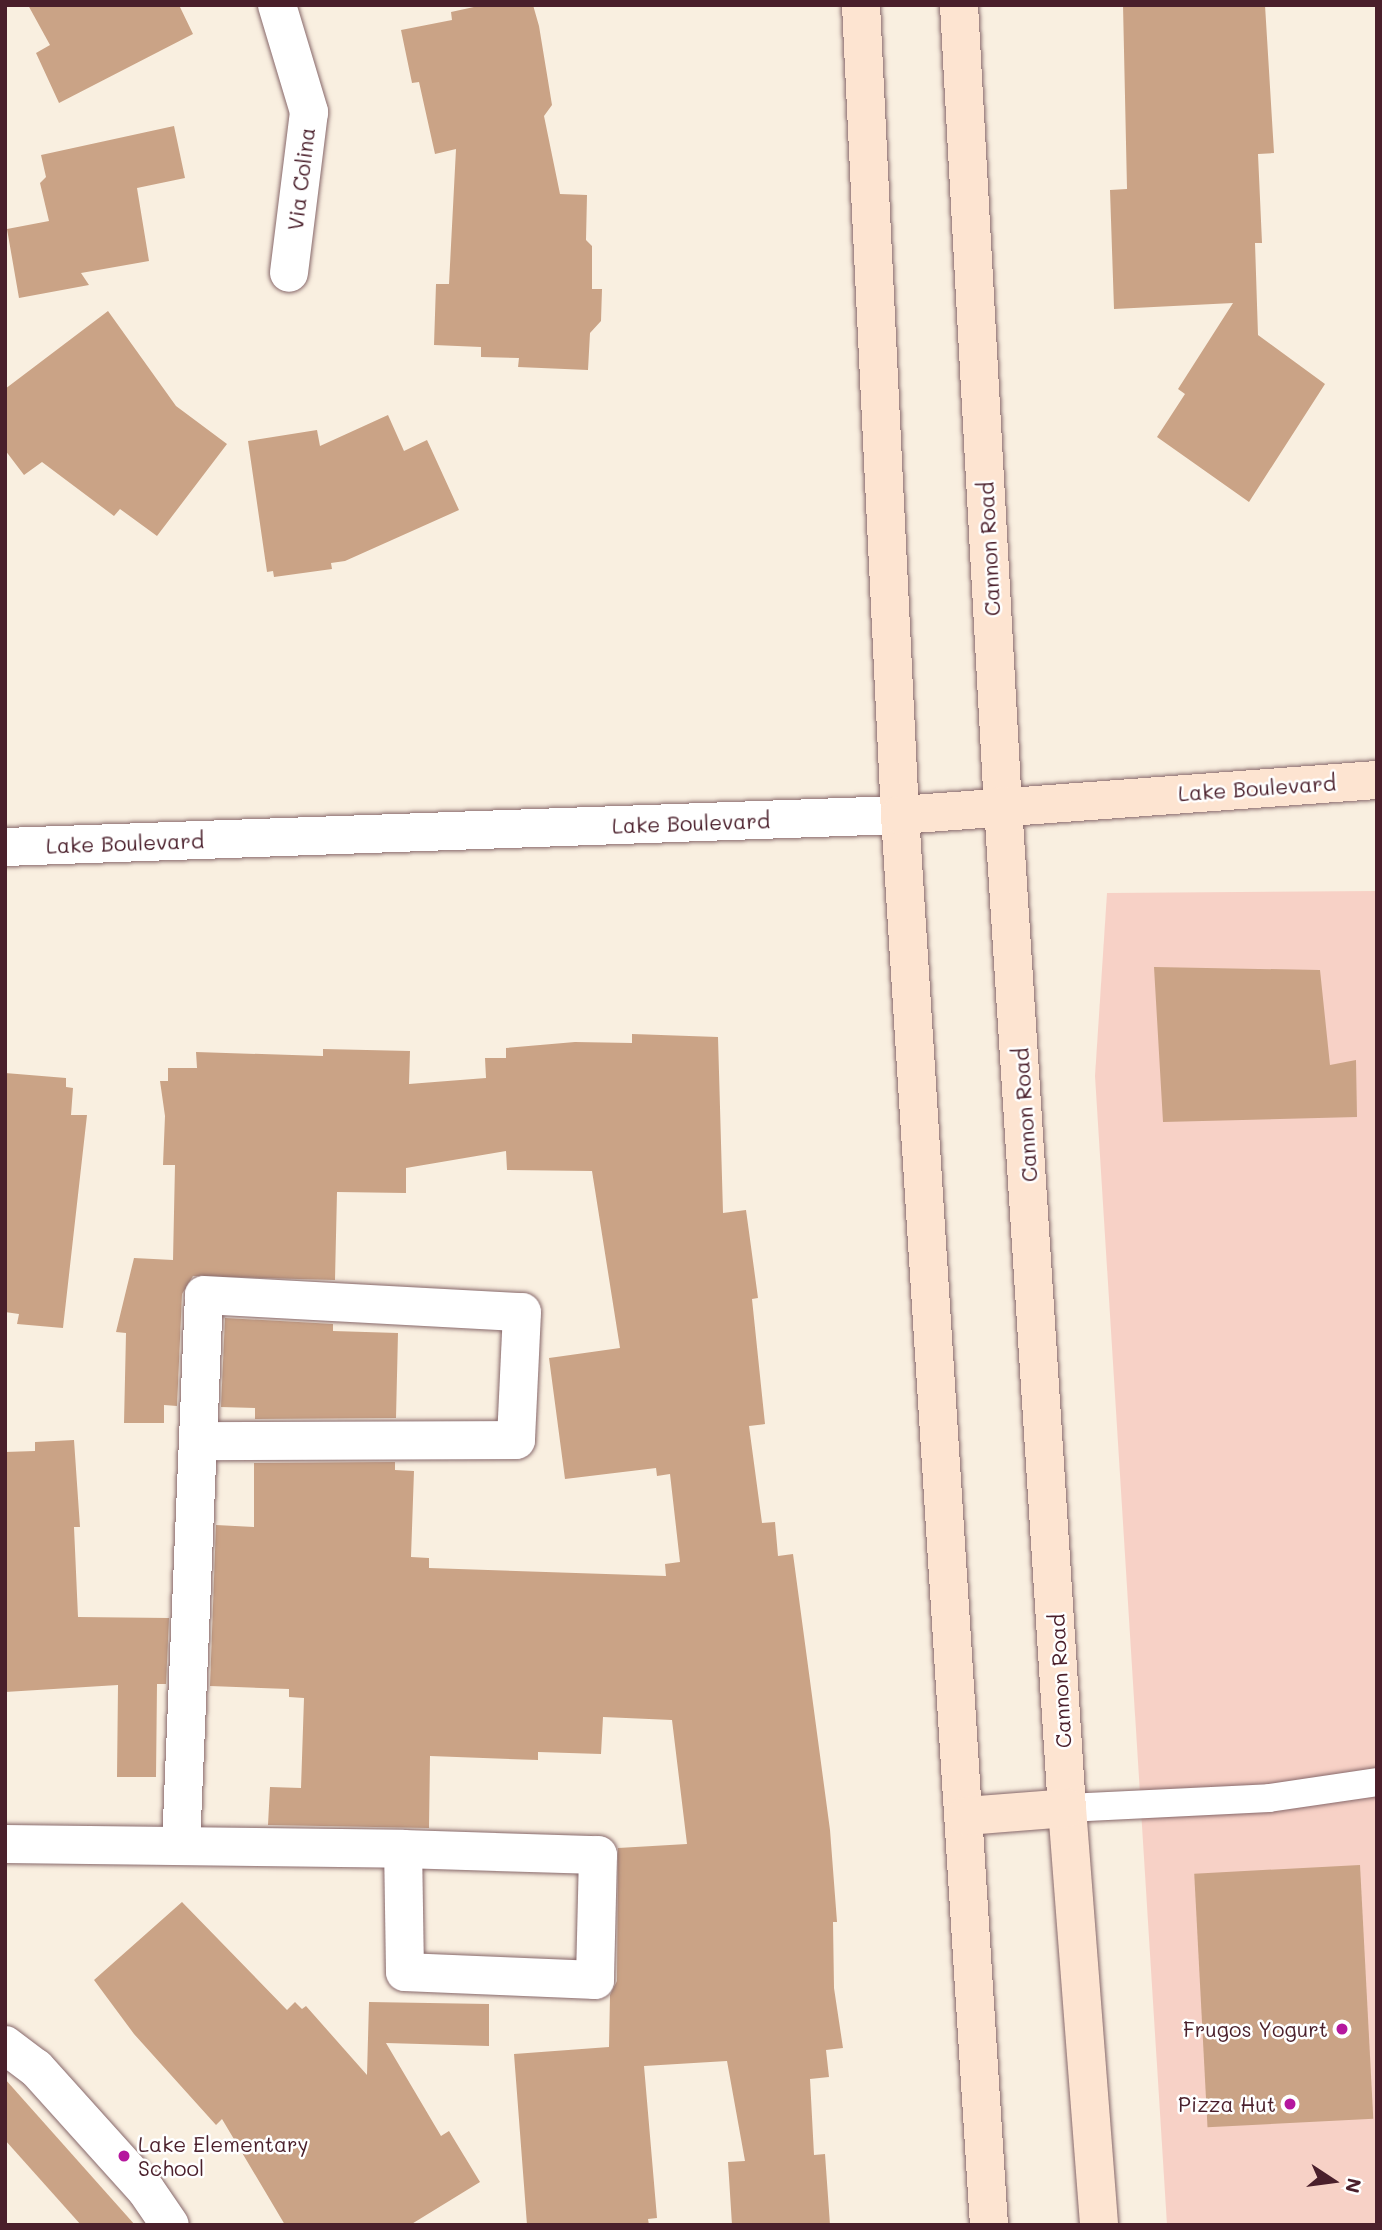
<!DOCTYPE html>
<style>
body{margin:0}
#map{position:relative;width:1382px;height:2230px;overflow:hidden;background:#f9efe0;font-family:Mali,sans-serif}
div>[style]{position:absolute}
.built>*{inset:0;background:#f7d1c6}
.building>*{inset:0;background:#caa386;transform-origin:0 0}
.roads{filter:drop-shadow(0 0 2px #87686a) drop-shadow(0 0 2px #87686a)}
.service>*{height:28px;margin:-14px;padding:0 14px;transform-origin:14px;border-radius:14px;background:#fff}
.minor>*{height:38px;margin:-19px;padding:0 19px;transform-origin:19px;border-radius:19px;background:#fff}
.tertiary>*{height:38px;margin:-19px;padding:0 19px;transform-origin:19px;border-radius:19px;background:#fff}
.secondary>*{height:38px;margin:-19px;padding:0 19px;transform-origin:19px;border-radius:19px;background:#fde4d1}
.dots>*{width:19px;height:19px;translate:-50% -50%;box-sizing:border-box;border:4px solid #fff;border-radius:50%}
span{translate:-50% -50%;white-space:nowrap;text-align:center;line-height:1.15;-webkit-text-stroke:5px #fff;paint-order:stroke}
.street-label{font-size:21px;color:#4a1f2b}
.poi-label{font-size:21px;color:#4a1f2b}
.right{translate:-100% -50%;text-align:right}
.left{translate:0 -50%;text-align:left}
.frame{position:absolute;inset:0;border:7px solid #4a1f2b;pointer-events:none}
.north{position:absolute;left:1298px;top:2146px;width:70px;height:70px;-webkit-text-stroke:5px #fff;paint-order:stroke;rotate:103deg;font-size:19px;font-weight:700;line-height:28px;text-align:center;color:#4a1f2b}
.north::after{content:'';display:block;margin:auto;width:24px;height:32px;background:#4a1f2b;clip-path:polygon(50% 0,100% 100%,50% 72%,0 100%)}
</style>
<div id="map">
<div class="built">
<div style="clip-path:polygon(1377px 891px,1377px 2225px,1167px 2225px,1095px 1076px,1107px 893px)"></div>
</div>
<div class="building">
<div style="clip-path:polygon(28px 5px,179px 5px,193px 34px,59px 103px,36px 53px,50px 45px)"></div>
<div style="clip-path:polygon(483px 5px,533px 5px,539px 26px,552px 105px,544px 116px,560px 194px,587px 195px,586px 240px,592px 246px,592px 289px,602px 289px,601px 321px,590px 333px,588px 370px,518px 367px,519px 358px,481px 357px,481px 347px,434px 345px,436px 284px,449px 284px,456px 149px,435px 154px,419px 82px,412px 83px,401px 30px,452px 20px,451px 12px)"></div>
<div style="clip-path:polygon(1123px 5px,1265px 5px,1274px 153px,1258px 154px,1262px 243px,1255px 243px,1258px 335px,1325px 384px,1249px 502px,1157px 437px,1185px 394px,1178px 389px,1233px 303px,1114px 309px,1110px 190px,1127px 189px)"></div>
<div style="clip-path:polygon(174px 126px,185px 178px,137px 188px,149px 261px,81px 273px,89px 285px,19px 298px,7px 229px,49px 221px,40px 183px,46px 177px,41px 155px)"></div>
<div style="clip-path:polygon(108px 311px,176px 406px,227px 444px,157px 536px,120px 509px,114px 516px,42px 462px,24px 475px,5px 450px,5px 389px)"></div>
<div style="clip-path:polygon(388px 415px,404px 451px,427px 440px,459px 510px,345px 561px,331px 563px,332px 569px,274px 577px,273px 571px,267px 572px,248px 441px,317px 430px,320px 446px)"></div>
<div style="clip-path:polygon(1154px 967px,1320px 970px,1330px 1065px,1356px 1060px,1357px 1117px,1163px 1122px)"></div>
<div style="clip-path:polygon(632px 1034px,718px 1037px,723px 1213px,746px 1210px,758px 1298px,752px 1299px,765px 1424px,749px 1426px,762px 1523px,775px 1522px,778px 1556px,793px 1554px,830px 1830px,837px 1922px,833px 1922px,834px 1988px,843px 2048px,826px 2050px,829px 2077px,810px 2079px,814px 2155px,825px 2154px,830px 2225px,732px 2225px,728px 2162px,745px 2161px,727px 2061px,644px 2066px,657px 2218px,648px 2219px,649px 2225px,527px 2225px,514px 2054px,609px 2047px,610px 1995px,617px 1981px,618px 1848px,687px 1844px,672px 1720px,603px 1717px,601px 1754px,538px 1752px,538px 1760px,430px 1756px,429px 1828px,268px 1825px,270px 1787px,301px 1788px,304px 1698px,289px 1697px,289px 1689px,210px 1686px,216px 1525px,254px 1527px,254px 1463px,395px 1462px,395px 1470px,414px 1471px,411px 1557px,429px 1558px,429px 1568px,666px 1576px,665px 1564px,680px 1562px,670px 1474px,657px 1476px,656px 1468px,565px 1479px,549px 1358px,620px 1348px,592px 1171px,507px 1170px,506px 1151px,406px 1168px,406px 1193px,337px 1192px,335px 1280px,193px 1276px,182px 1294px,177px 1406px,164px 1405px,164px 1423px,124px 1423px,126px 1333px,116px 1332px,134px 1258px,173px 1260px,175px 1165px,163px 1165px,165px 1116px,160px 1081px,168px 1081px,168px 1068px,197px 1068px,196px 1052px,323px 1056px,323px 1049px,410px 1051px,409px 1084px,486px 1078px,485px 1058px,506px 1058px,506px 1048px,575px 1042px,632px 1043px)"></div>
<div style="clip-path:polygon(5px 1073px,66px 1078px,66px 1087px,73px 1088px,71px 1115px,87px 1115px,63px 1328px,17px 1324px,19px 1314px,5px 1312px)"></div>
<div style="clip-path:polygon(225px 1318px,333px 1324px,333px 1331px,398px 1333px,396px 1418px,255px 1419px,255px 1408px,221px 1407px)"></div>
<div style="clip-path:polygon(74px 1440px,80px 1527px,74px 1527px,78px 1617px,169px 1618px,166px 1684px,157px 1684px,156px 1777px,117px 1777px,118px 1685px,5px 1692px,5px 1452px,35px 1451px,35px 1442px)"></div>
<div style="left:1360px;top:1865px;width:254px;height:166px;rotate:87deg"></div>
<div style="clip-path:polygon(182px 1902px,287px 2010px,295px 2002px,302px 2009px,306px 2006px,367px 2075px,369px 2002px,489px 2004px,489px 2046px,386px 2043px,441px 2136px,449px 2131px,480px 2182px,410px 2225px,285px 2225px,222px 2119px,216px 2125px,134px 2034px,94px 1980px)"></div>
<div style="clip-path:polygon(5px 2079px,135px 2225px,81px 2225px,5px 2140px)"></div>
</div>
<div class="roads">
<div class="service">
<div style="left:1067px;top:1808px;width:202px;rotate:-2.8deg"></div>
<div style="left:1269px;top:1798px;width:109px;rotate:-8.4deg"></div>
</div>
<div class="minor">
<div style="left:277px;top:5px;width:112px;rotate:73.3deg"></div>
<div style="left:309px;top:112px;width:162px;rotate:97.1deg"></div>
<div style="left:5px;top:1844px;width:398px;rotate:0.7deg"></div>
<div style="left:403px;top:1849px;width:195px;rotate:1.8deg"></div>
<div style="left:598px;top:1855px;width:125px;rotate:91.4deg"></div>
<div style="left:595px;top:1980px;width:190px;rotate:-177.6deg"></div>
<div style="left:405px;top:1972px;width:123px;rotate:-90.9deg"></div>
<div style="left:181px;top:1846px;width:551px;rotate:-87.61deg"></div>
<div style="left:204px;top:1295px;width:318px;rotate:3.1deg"></div>
<div style="left:522px;top:1312px;width:128px;rotate:92.7deg"></div>
<div style="left:516px;top:1440px;width:317px;rotate:179.8deg"></div>
<div style="left:5px;top:2045px;width:39px;rotate:37deg"></div>
<div style="left:36px;top:2068px;width:164px;rotate:48deg"></div>
<div style="left:146px;top:2190px;width:42px;rotate:55.6deg"></div>
</div>
<div class="tertiary">
<div style="left:5px;top:847px;width:896px;rotate:-2.05deg"></div>
</div>
<div class="secondary">
<div style="left:861px;top:5px;width:811px;rotate:87.24deg"></div>
<div style="left:900px;top:815px;width:1413px;rotate:86.39deg"></div>
<div style="left:959px;top:5px;width:802px;rotate:86.86deg"></div>
<div style="left:1003px;top:806px;width:1004px;rotate:86.35deg"></div>
<div style="left:1067px;top:1808px;width:418px;rotate:85.6deg"></div>
<div style="left:900px;top:815px;width:478px;rotate:-4.2deg"></div>
<div style="left:966px;top:1816px;width:101px;rotate:-4.5deg"></div>
</div>
</div>
<div class="dots">
<div style="left:1342px;top:2029px;background:#b5179e"></div>
<div style="left:1290px;top:2104px;background:#b5179e"></div>
<div style="left:124px;top:2156px;background:#b5179e"></div>
</div>
<div class="street-label">
<span style="left:301px;top:179px;rotate:-83deg">Via Colina</span>
<span style="left:989px;top:549px;rotate:-93deg">Cannon Road</span>
<span style="left:1257px;top:788px;rotate:-4deg">Lake Boulevard</span>
<span style="left:691px;top:823px;rotate:-2deg">Lake Boulevard</span>
<span style="left:125px;top:843px;rotate:-2deg">Lake Boulevard</span>
<span style="left:1025px;top:1115px;rotate:-94deg">Cannon Road</span>
<span style="left:1060px;top:1681px;rotate:-93deg">Cannon Road</span>
</div>
<div class="poi-label">
<span class="right" style="left:1328px;top:2029px">Frugos Yogurt</span>
<span class="right" style="left:1276px;top:2104px">Pizza Hut</span>
<span class="left" style="left:138px;top:2156px">Lake Elementary<br>School</span>
</div>
<div class="frame"></div>
<div class="north">N</div>
</div>
